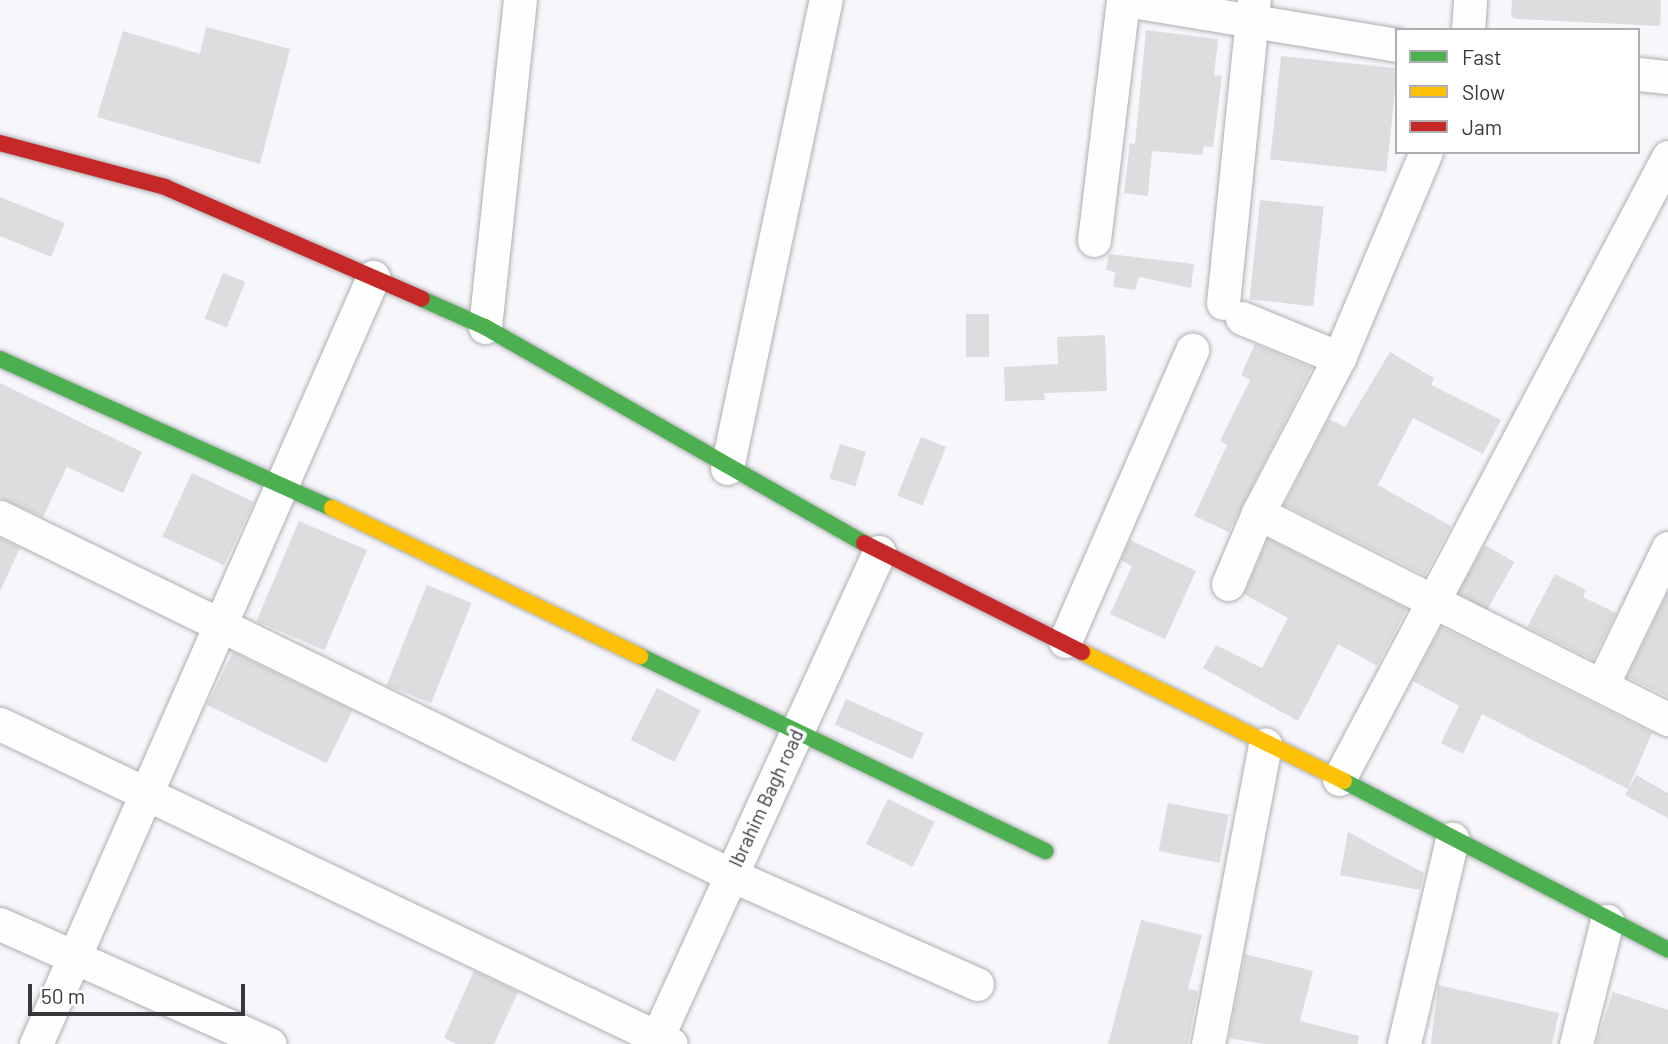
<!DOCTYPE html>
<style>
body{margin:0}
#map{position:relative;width:1668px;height:1044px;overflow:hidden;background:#f6f6fb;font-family:Barlow,sans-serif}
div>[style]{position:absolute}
.building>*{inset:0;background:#dddde0;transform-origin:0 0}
.roads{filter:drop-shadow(0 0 2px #aeafb2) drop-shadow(0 0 2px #aeafb2)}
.street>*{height:33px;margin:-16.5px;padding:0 16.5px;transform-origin:16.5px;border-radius:16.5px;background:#fefefe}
.fast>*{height:16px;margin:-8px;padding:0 8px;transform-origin:8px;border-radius:8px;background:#4caf50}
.slow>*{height:16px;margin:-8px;padding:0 8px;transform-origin:8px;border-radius:8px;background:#ffc107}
.jam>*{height:16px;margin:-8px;padding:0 8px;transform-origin:8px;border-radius:8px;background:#c62828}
span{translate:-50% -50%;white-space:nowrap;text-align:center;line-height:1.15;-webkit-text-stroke:7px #fff;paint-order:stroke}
.street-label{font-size:19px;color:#37383b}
.legend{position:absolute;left:1395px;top:28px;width:245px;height:126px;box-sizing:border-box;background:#fff;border:2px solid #afafb1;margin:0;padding:9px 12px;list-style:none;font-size:21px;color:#37383b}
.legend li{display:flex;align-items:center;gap:14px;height:35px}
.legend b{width:35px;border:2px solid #afafb1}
.scale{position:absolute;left:28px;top:984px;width:217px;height:32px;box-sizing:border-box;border:4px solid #37383b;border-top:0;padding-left:9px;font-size:21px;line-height:24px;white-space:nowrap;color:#37383b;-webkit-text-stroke:5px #fff;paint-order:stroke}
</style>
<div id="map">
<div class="building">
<div style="clip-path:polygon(1512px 0,1661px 0,1660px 26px,1517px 19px,1511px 17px)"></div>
<div style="clip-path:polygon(206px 27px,290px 49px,260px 164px,97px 117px,123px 31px,200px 54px)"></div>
<div style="clip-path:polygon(1146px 30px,1218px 39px,1214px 75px,1222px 76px,1213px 147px,1204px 146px,1202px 155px,1152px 151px,1148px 196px,1124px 193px,1130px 143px,1135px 144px)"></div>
<div style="left:1281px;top:56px;width:117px;height:104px;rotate:6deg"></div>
<div style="clip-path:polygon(0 197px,65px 223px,51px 257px,0 236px)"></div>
<div style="left:1260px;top:200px;width:64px;height:100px;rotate:6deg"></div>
<div style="clip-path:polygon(1109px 254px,1194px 264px,1191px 288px,1139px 277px,1135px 290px,1113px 287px,1115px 272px,1106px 270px)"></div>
<div style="left:223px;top:273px;width:24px;height:49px;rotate:22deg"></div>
<div style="left:966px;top:314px;width:23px;height:43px"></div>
<div style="clip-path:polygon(1105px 335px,1107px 391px,1044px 393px,1045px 400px,1005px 401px,1004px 367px,1058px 364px,1057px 337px)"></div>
<div style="clip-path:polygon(1255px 344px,1312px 368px,1229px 532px,1194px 516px,1227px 445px,1220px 441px,1250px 380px,1241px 375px)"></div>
<div style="clip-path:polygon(1390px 352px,1434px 378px,1431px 385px,1501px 420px,1483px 454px,1413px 418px,1380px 481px,1378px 485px,1451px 526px,1425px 575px,1284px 505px,1329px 419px,1345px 427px)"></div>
<div style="clip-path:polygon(0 383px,142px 452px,123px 493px,67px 467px,43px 517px,0 498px)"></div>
<div style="left:921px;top:437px;width:27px;height:63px;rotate:22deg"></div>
<div style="left:840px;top:444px;width:27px;height:36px;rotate:17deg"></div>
<div style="left:192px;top:473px;width:68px;height:70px;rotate:25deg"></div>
<div style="left:299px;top:521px;width:74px;height:109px;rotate:23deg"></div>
<div style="clip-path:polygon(0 538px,20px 548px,0 591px)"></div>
<div style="clip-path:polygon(1268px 539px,1407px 609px,1377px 666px,1338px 644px,1298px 721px,1203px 668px,1216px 645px,1262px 668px,1288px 618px,1244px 594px)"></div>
<div style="clip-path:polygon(1130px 540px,1196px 571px,1165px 639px,1110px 614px,1132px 566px,1121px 560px)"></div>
<div style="left:1485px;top:545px;width:34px;height:55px;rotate:30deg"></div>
<div style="clip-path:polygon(1555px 574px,1586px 590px,1583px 597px,1616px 613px,1593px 660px,1527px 627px)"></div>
<div style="left:427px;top:585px;width:48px;height:108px;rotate:22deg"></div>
<div style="clip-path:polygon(1668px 592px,1668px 697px,1627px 677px)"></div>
<div style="clip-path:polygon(1441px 627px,1652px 733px,1628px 789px,1482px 714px,1463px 754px,1441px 743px,1459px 706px,1413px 681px)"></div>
<div style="left:233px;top:652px;width:133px;height:59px;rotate:26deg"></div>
<div style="left:657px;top:688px;width:49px;height:58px;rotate:27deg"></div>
<div style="left:846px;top:699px;width:85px;height:28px;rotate:24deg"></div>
<div style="clip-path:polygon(1636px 775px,1668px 793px,1668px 818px,1625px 795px)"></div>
<div style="left:888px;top:799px;width:52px;height:50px;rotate:26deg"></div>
<div style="left:1168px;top:803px;width:62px;height:49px;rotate:11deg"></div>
<div style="clip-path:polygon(1348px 832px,1424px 873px,1420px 890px,1340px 875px)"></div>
<div style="clip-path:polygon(1141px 920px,1202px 935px,1188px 989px,1198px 991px,1188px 1044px,1108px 1044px)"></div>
<div style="clip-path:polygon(1245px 954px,1313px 971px,1300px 1021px,1359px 1036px,1358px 1044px,1264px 1044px,1229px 1038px)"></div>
<div style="clip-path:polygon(474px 971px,518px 992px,494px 1044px,456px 1044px,444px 1038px)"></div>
<div style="clip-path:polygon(1438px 985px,1559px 1013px,1552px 1044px,1431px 1044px)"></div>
<div style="clip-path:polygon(1613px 992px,1668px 1010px,1668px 1044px,1596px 1044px)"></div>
</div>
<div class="roads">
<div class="street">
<div style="left:1126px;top:0;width:275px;rotate:9.4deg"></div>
<div style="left:1468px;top:30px;width:30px;rotate:-86deg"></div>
<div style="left:1638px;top:74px;width:30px;rotate:6deg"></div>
<div style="left:1094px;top:240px;width:242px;rotate:-83.1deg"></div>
<div style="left:1223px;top:303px;width:305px;rotate:-84.2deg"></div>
<div style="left:1242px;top:318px;width:105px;rotate:22.4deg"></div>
<div style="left:485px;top:327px;width:329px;rotate:-83.9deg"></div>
<div style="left:727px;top:468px;width:478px;rotate:-78.1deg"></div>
<div style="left:1258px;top:513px;width:459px;rotate:26.7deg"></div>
<div style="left:0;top:517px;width:814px;rotate:26.09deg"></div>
<div style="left:731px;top:875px;width:269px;rotate:23.9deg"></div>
<div style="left:1228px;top:584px;width:77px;rotate:-67.1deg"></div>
<div style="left:1258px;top:513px;width:175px;rotate:-62.4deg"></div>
<div style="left:1339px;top:358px;width:224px;rotate:-67.1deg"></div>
<div style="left:1065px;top:641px;width:318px;rotate:-66.4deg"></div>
<div style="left:1602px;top:685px;width:152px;rotate:-64.3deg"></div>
<div style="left:0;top:724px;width:743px;rotate:25.5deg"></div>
<div style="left:1339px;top:779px;width:704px;rotate:-62.12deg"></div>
<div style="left:0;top:924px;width:295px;rotate:24deg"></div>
<div style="left:36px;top:1044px;width:838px;rotate:-66.28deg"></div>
<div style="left:654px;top:1044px;width:541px;rotate:-65.42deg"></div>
<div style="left:1208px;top:1044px;width:305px;rotate:-79.2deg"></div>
<div style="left:1404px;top:1044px;width:211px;rotate:-76.8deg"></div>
<div style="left:1576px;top:1044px;width:127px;rotate:-75.9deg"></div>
</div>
<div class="fast">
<div style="left:422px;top:299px;width:69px;rotate:24deg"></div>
<div style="left:485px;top:327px;width:436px;rotate:29.7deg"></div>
<div style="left:0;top:359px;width:364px;rotate:24.2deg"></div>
<div style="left:640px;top:656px;width:450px;rotate:25.7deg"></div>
<div style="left:1344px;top:781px;width:365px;rotate:27.5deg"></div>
</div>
<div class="slow">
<div style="left:332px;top:508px;width:342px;rotate:25.7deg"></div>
<div style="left:1082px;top:652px;width:292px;rotate:26.2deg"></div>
</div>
<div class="jam">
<div style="left:0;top:143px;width:171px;rotate:14.9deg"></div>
<div style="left:165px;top:187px;width:280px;rotate:23.5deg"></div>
<div style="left:864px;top:543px;width:244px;rotate:26.6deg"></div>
</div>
</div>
<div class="street-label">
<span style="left:766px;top:798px;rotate:-65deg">Ibrahim Bagh road</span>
</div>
<ul class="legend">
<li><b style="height:9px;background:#4caf50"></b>Fast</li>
<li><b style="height:9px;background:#ffc107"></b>Slow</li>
<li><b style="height:9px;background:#c62828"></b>Jam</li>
</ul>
<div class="scale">50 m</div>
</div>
